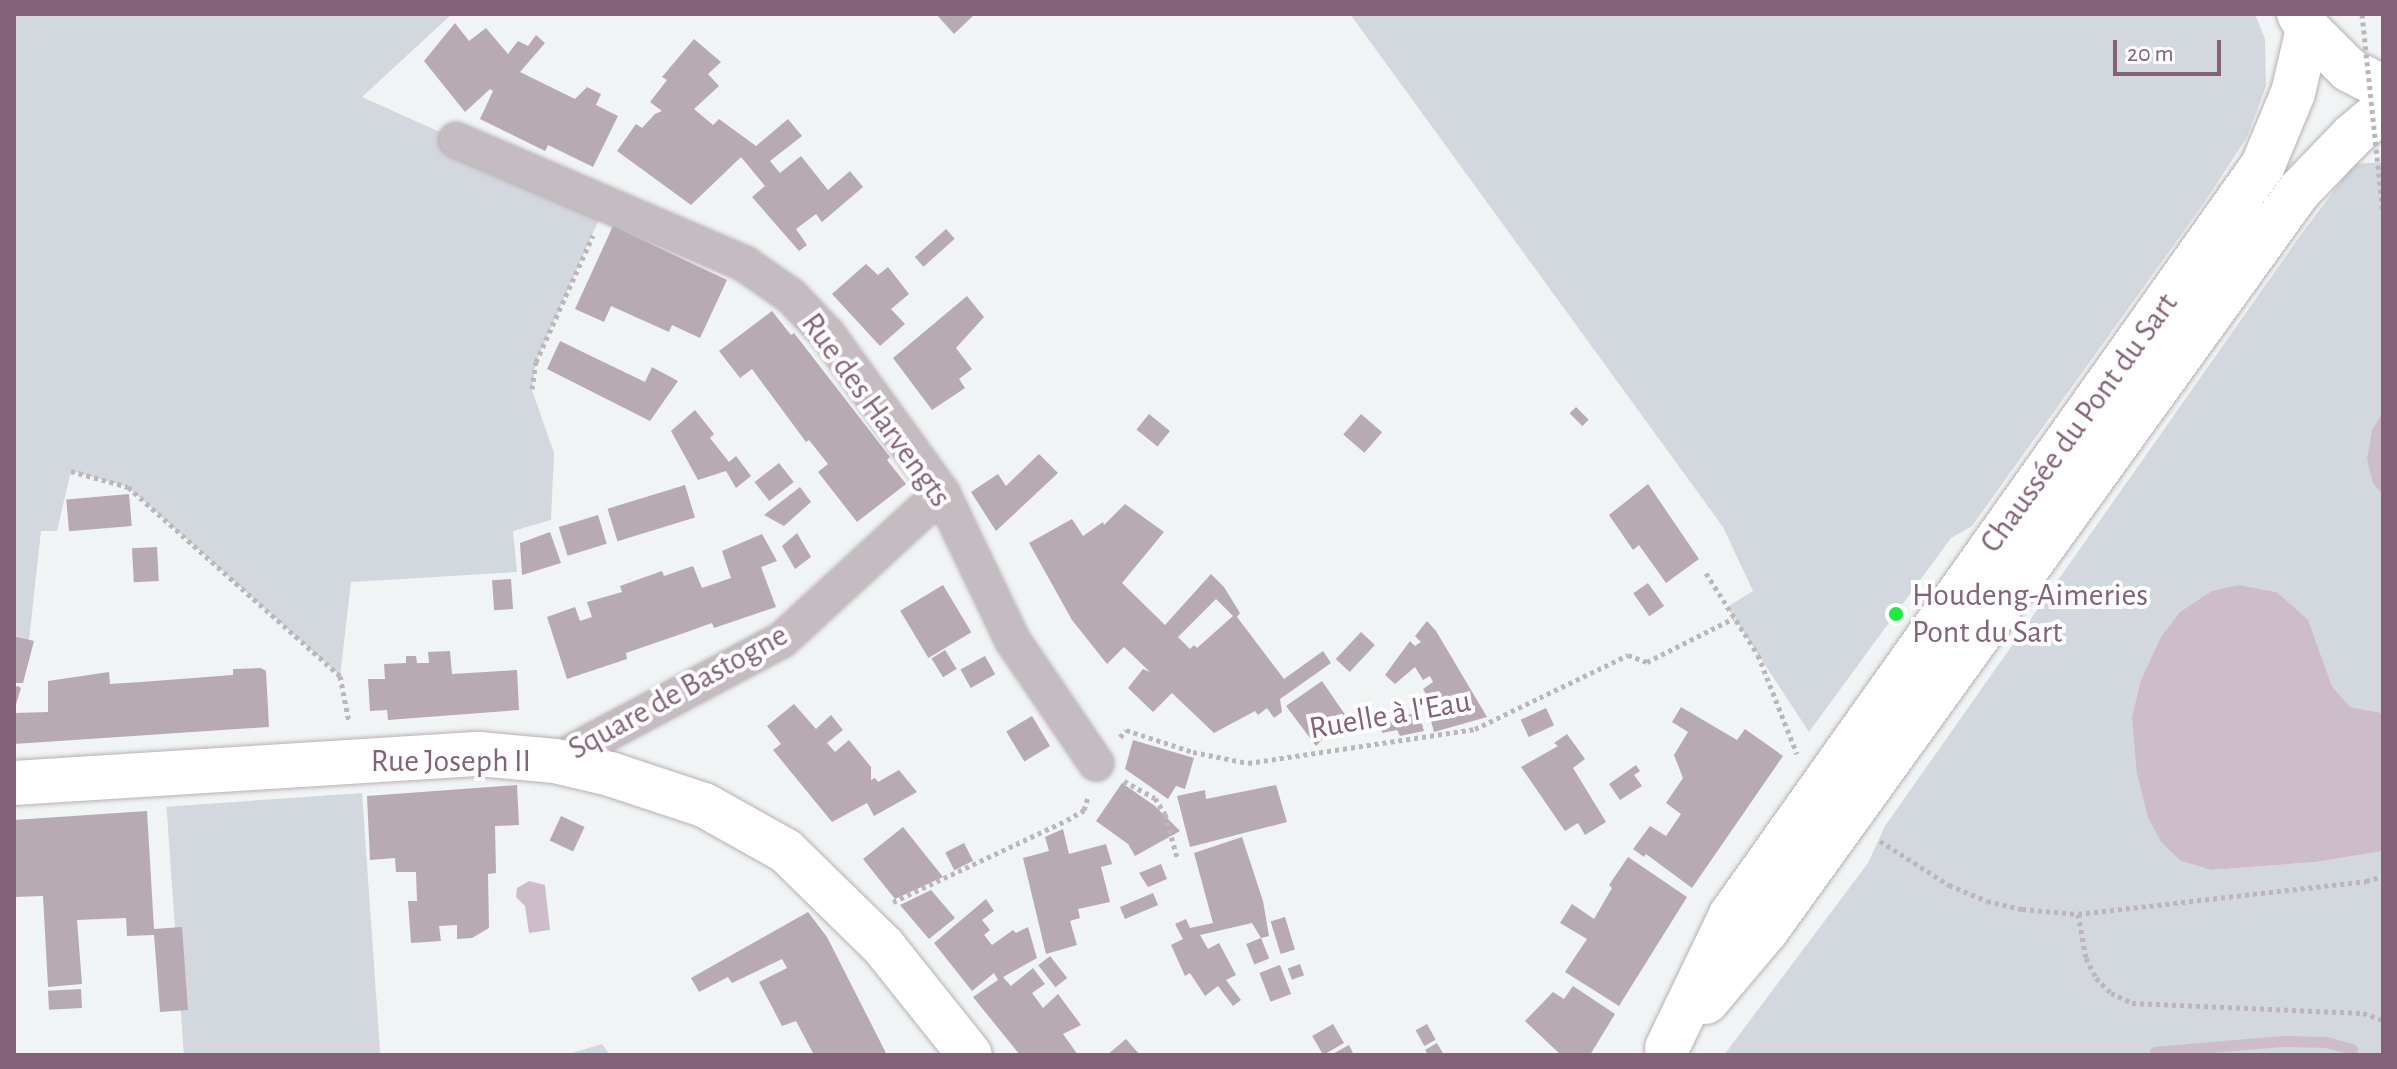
<!DOCTYPE html>
<meta charset="utf-8">
<style>
body{margin:0}
#map{position:relative;width:2397px;height:1069px;overflow:hidden;background:#f0f4f4;font-family:"Alegreya Sans",sans-serif}
div>[style]{position:absolute}
.green>*{inset:0;background:#d3d8de;transform-origin:0 0}
.water>*{inset:0;background:#cdbdca}
.stream>*{height:11px;margin:-5.5px;padding:0 5.5px;transform-origin:5.5px;border-radius:5.5px;background:#cdbdca}
.building>*{inset:0;background:#b7aab3;transform-origin:0 0}
.path>*{height:5px;margin-top:-2.5px;transform-origin:0;background:repeating-linear-gradient(90deg,#bcb6ba 0 4px,transparent 0 8px)}
.roads{filter:drop-shadow(0 0 2px #b9afb5) drop-shadow(0 0 2px #b9afb5)}
.street>*{height:34px;margin:-17px;padding:0 17px;transform-origin:17px;border-radius:17px;background:#c5bcc1}
.primary>*{height:44px;margin:-22px;padding:0 22px;transform-origin:22px;border-radius:22px;background:#fff}
.highway>*{height:44px;margin:-22px;padding:0 22px;transform-origin:22px;border-radius:22px;background:#fff}
.path-bridge>*{height:5px;margin-top:-2.5px;transform-origin:0;background:repeating-linear-gradient(90deg,#bcb6ba 0 4px,transparent 0 8px)}
.dots>*{width:22px;height:22px;translate:-50% -50%;box-sizing:border-box;border:4px solid #fff;border-radius:50%}
span{translate:-50% -50%;white-space:nowrap;text-align:center;line-height:1.15;-webkit-text-stroke:8px #fff;paint-order:stroke}
.street-label{font-size:32px;color:#836176}
.poi-label{font-size:32px;color:#836176}
.left{translate:0 -50%;text-align:left}
.frame{position:absolute;inset:0;border:16px solid #836176;pointer-events:none}
.scale{position:absolute;left:2113px;top:40px;width:108px;height:36px;box-sizing:border-box;border:4px solid #836176;border-top:0;padding-left:10px;font-size:24px;line-height:28px;white-space:nowrap;color:#836176;-webkit-text-stroke:6px #fff;paint-order:stroke}
</style>
<div id="map">
<div class="green">
<div style="clip-path:polygon(14px 14px,452px 14px,362px 97px,605px 206px,536px 362px,532px 390px,554px 453px,551px 520px,513px 531px,517px 572px,351px 582px,340px 676px,128px 487px,71px 471px,57px 531px,41px 531px,29px 640px,14px 635px)"></div>
<div style="clip-path:polygon(1350px 14px,2255px 14px,2265px 39px,2266px 86px,2247px 137px,2206px 200px,1972px 526px,1951px 538px,1809px 732px,1727px 607px,1753px 591px,1723px 527px)"></div>
<div style="clip-path:polygon(2383px 162px,2383px 411px,2372px 430px,2373px 484px,2383px 495px,2383px 713px,2350px 707px,2332px 686px,2308px 621px,2277px 592px,2239px 585px,2181px 861px,2211px 870px,2316px 862px,2383px 851px,2383px 1055px,1724px 1055px,1868px 863px,1885px 826px,2300px 236px,2354px 164px)"></div>
<div style="left:362px;top:793px;width:263px;height:196px;rotate:86deg"></div>
<div style="clip-path:polygon(602px 1044px,610px 1055px,565px 1055px)"></div>
</div>
<div class="water">
<div style="clip-path:polygon(2383px 411px,2383px 495px,2373px 484px,2367px 459px,2372px 430px)"></div>
<div style="clip-path:polygon(2239px 585px,2277px 592px,2308px 620px,2332px 686px,2350px 707px,2383px 713px,2383px 851px,2316px 862px,2211px 870px,2181px 861px,2161px 842px,2148px 817px,2137px 774px,2132px 717px,2141px 680px,2161px 637px,2180px 612px,2212px 591px)"></div>
<div style="clip-path:polygon(529px 881px,545px 885px,550px 930px,529px 933px,525px 906px,516px 897px,517px 888px)"></div>
</div>
<div class="stream">
<div style="left:2155px;top:1055px;width:3px;rotate:-90deg"></div>
<div style="left:2155px;top:1052px;width:127px;rotate:-5deg"></div>
<div style="left:2282px;top:1041px;width:44px;rotate:1.3deg"></div>
<div style="left:2326px;top:1042px;width:27px;rotate:15deg"></div>
</div>
<div class="building">
<div style="clip-path:polygon(936px 14px,975px 14px,954px 34px)"></div>
<div style="clip-path:polygon(455px 23px,469px 41px,486px 28px,508px 54px,518px 41px,528px 46px,536px 35px,545px 43px,520px 72px,575px 99px,587px 87px,601px 94px,596px 105px,618px 116px,593px 167px,548px 145px,545px 151px,480px 119px,493px 91px,490px 89px,465px 112px,424px 61px)"></div>
<div style="clip-path:polygon(694px 39px,721px 62px,708px 74px,719px 86px,694px 109px,713px 125px,719px 119px,756px 146px,788px 119px,802px 136px,770px 161px,780px 173px,801px 156px,828px 190px,850px 171px,863px 187px,822px 222px,816px 214px,796px 229px,807px 245px,799px 251px,752px 197px,765px 186px,741px 157px,691px 205px,617px 151px,636px 124px,642px 128px,655px 114px,662px 111px,650px 102px,667px 80px,662px 77px)"></div>
<div style="clip-path:polygon(613px 226px,727px 280px,700px 338px,672px 325px,669px 332px,611px 306px,604px 322px,575px 309px)"></div>
<div style="left:946px;top:229px;width:13px;height:42px;rotate:48deg"></div>
<div style="clip-path:polygon(866px 264px,878px 275px,888px 267px,909px 294px,891px 309px,905px 324px,880px 346px,832px 294px)"></div>
<div style="clip-path:polygon(967px 296px,984px 317px,956px 348px,972px 369px,959px 379px,965px 388px,932px 410px,893px 358px)"></div>
<div style="clip-path:polygon(772px 311px,791px 335px,794px 333px,890px 457px,887px 460px,906px 484px,857px 522px,818px 472px,828px 464px,809px 440px,806px 442px,752px 369px,740px 378px,719px 351px)"></div>
<div style="clip-path:polygon(560px 341px,645px 382px,652px 367px,678px 381px,650px 421px,547px 369px)"></div>
<div style="left:1576px;top:407px;width:18px;height:9px;rotate:45deg"></div>
<div style="clip-path:polygon(695px 410px,714px 434px,710px 438px,729px 462px,736px 456px,751px 476px,736px 488px,726px 471px,698px 480px,671px 431px)"></div>
<div style="left:1149px;top:414px;width:27px;height:20px;rotate:39deg"></div>
<div style="left:1361px;top:414px;width:28px;height:27px;rotate:41deg"></div>
<div style="clip-path:polygon(1039px 454px,1058px 473px,996px 531px,971px 492px,998px 474px,1006px 486px)"></div>
<div style="left:779px;top:463px;width:24px;height:31px;rotate:52deg"></div>
<div style="clip-path:polygon(1648px 484px,1699px 559px,1666px 583px,1639px 545px,1633px 550px,1609px 515px)"></div>
<div style="left:685px;top:485px;width:34px;height:81px;rotate:73deg"></div>
<div style="clip-path:polygon(800px 487px,811px 502px,784px 526px,764px 515px)"></div>
<div style="left:129px;top:494px;width:32px;height:63px;rotate:85deg"></div>
<div style="clip-path:polygon(evenodd,1125px 504px,1164px 532px,1122px 583px,1165px 625px,1211px 574px,1224px 587px,1240px 613px,1237px 617px,1284px 679px,1323px 651px,1331px 663px,1280px 699px,1282px 712px,1274px 718px,1267px 708px,1258px 715px,1255px 711px,1214px 733px,1172px 693px,1153px 712px,1128px 688px,1143px 669px,1150px 672px,1124px 647px,1107px 664px,1072px 620px,1029px 543px,1072px 519px,1083px 536px,1103px 522px,1104px 525px,1125px 504px,1216px 599px,1233px 616px,1197px 648px,1194px 645px,1190px 649px,1178px 637px,1216px 599px)"></div>
<div style="left:598px;top:515px;width:30px;height:41px;rotate:73deg"></div>
<div style="clip-path:polygon(550px 532px,561px 563px,522px 575px,520px 543px)"></div>
<div style="clip-path:polygon(797px 533px,811px 557px,795px 569px,782px 546px)"></div>
<div style="clip-path:polygon(762px 534px,777px 561px,761px 567px,776px 607px,714px 628px,712px 623px,684px 633px,626px 653px,627px 659px,567px 679px,547px 617px,575px 607px,580px 621px,592px 617px,587px 602px,622px 592px,620px 586px,662px 571px,664px 576px,693px 566px,702px 588px,731px 578px,722px 551px)"></div>
<div style="left:157px;top:547px;width:34px;height:25px;rotate:87deg"></div>
<div style="left:511px;top:579px;width:30px;height:19px;rotate:86deg"></div>
<div style="left:1648px;top:583px;width:28px;height:18px;rotate:55deg"></div>
<div style="left:943px;top:585px;width:55px;height:50px;rotate:59deg"></div>
<div style="clip-path:polygon(1427px 621px,1436px 631px,1487px 717px,1434px 732px,1428px 710px,1433px 706px,1423px 689px,1433px 682px,1430px 676px,1423px 680px,1415px 667px,1395px 684px,1385px 675px,1410px 641px,1415px 646px,1421px 642px,1415px 636px)"></div>
<div style="left:1361px;top:632px;width:19px;height:37px;rotate:43deg"></div>
<div style="clip-path:polygon(14px 636px,34px 641px,23px 683px,14px 683px)"></div>
<div style="left:945px;top:650px;width:22px;height:16px;rotate:58deg"></div>
<div style="clip-path:polygon(450px 651px,452px 674px,517px 670px,519px 710px,388px 720px,387px 710px,370px 711px,368px 679px,385px 679px,384px 664px,406px 663px,406px 656px,416px 656px,417px 663px,429px 663px,428px 652px)"></div>
<div style="left:985px;top:656px;width:21px;height:28px;rotate:61deg"></div>
<div style="clip-path:polygon(261px 668px,266px 671px,269px 727px,14px 744px,14px 713px,48px 712px,48px 681px,109px 672px,110px 684px,141px 682px,233px 675px,233px 669px)"></div>
<div style="clip-path:polygon(1322px 681px,1346px 716px,1316px 746px,1286px 706px)"></div>
<div style="clip-path:polygon(18px 686px,21px 688px,14px 711px,14px 687px)"></div>
<div style="clip-path:polygon(794px 704px,816px 729px,831px 715px,843px 730px,827px 743px,835px 752px,849px 740px,871px 767px,871px 780px,875px 778px,878px 782px,899px 770px,917px 792px,874px 816px,867px 803px,832px 822px,773px 750px,781px 744px,767px 726px)"></div>
<div style="clip-path:polygon(1681px 707px,1737px 740px,1745px 729px,1783px 756px,1692px 888px,1646px 854px,1644px 857px,1633px 849px,1650px 826px,1666px 836px,1681px 814px,1666px 803px,1683px 778px,1674px 755px,1688px 732px,1672px 722px)"></div>
<div style="left:1546px;top:708px;width:19px;height:28px;rotate:65deg"></div>
<div style="clip-path:polygon(1418px 712px,1424px 731px,1400px 736px,1397px 730px,1382px 733px,1380px 723px)"></div>
<div style="left:1032px;top:716px;width:35px;height:30px;rotate:59deg"></div>
<div style="clip-path:polygon(1567px 734px,1585px 759px,1573px 768px,1606px 822px,1585px 835px,1578px 823px,1565px 831px,1521px 767px,1558px 746px,1554px 743px)"></div>
<div style="clip-path:polygon(1133px 740px,1194px 758px,1185px 789px,1176px 786px,1168px 799px,1125px 769px)"></div>
<div style="clip-path:polygon(1636px 765px,1640px 771px,1634px 775px,1642px 786px,1620px 800px,1609px 784px)"></div>
<div style="clip-path:polygon(1122px 783px,1155px 806px,1180px 831px,1135px 856px,1128px 844px,1096px 821px)"></div>
<div style="clip-path:polygon(517px 785px,519px 825px,495px 826px,496px 873px,488px 874px,489px 928px,472px 938px,457px 939px,457px 925px,439px 926px,441px 941px,411px 943px,408px 901px,417px 901px,416px 872px,396px 872px,395px 858px,370px 860px,367px 796px)"></div>
<div style="clip-path:polygon(1276px 785px,1287px 822px,1190px 847px,1177px 796px,1205px 790px,1206px 799px)"></div>
<div style="clip-path:polygon(147px 811px,154px 929px,182px 927px,188px 1010px,160px 1012px,154px 935px,127px 936px,126px 918px,77px 920px,82px 984px,48px 987px,43px 896px,14px 897px,14px 820px)"></div>
<div style="left:561px;top:816px;width:26px;height:27px;rotate:25deg"></div>
<div style="clip-path:polygon(903px 827px,943px 877px,895px 899px,863px 859px)"></div>
<div style="clip-path:polygon(1063px 829px,1069px 854px,1106px 844px,1112px 864px,1101px 867px,1110px 902px,1078px 909px,1080px 918px,1070px 921px,1077px 945px,1046px 954px,1023px 858px,1049px 851px,1045px 837px)"></div>
<div style="clip-path:polygon(1242px 837px,1263px 901px,1269px 936px,1261px 938px,1252px 923px,1200px 935px,1208px 949px,1219px 943px,1236px 975px,1226px 980px,1241px 1000px,1233px 1006px,1218px 986px,1205px 996px,1190px 973px,1185px 976px,1171px 945px,1183px 939px,1175px 924px,1186px 919px,1190px 928px,1213px 923px,1194px 853px)"></div>
<div style="left:964px;top:843px;width:20px;height:21px;rotate:63deg"></div>
<div style="clip-path:polygon(1628px 857px,1687px 897px,1619px 1006px,1565px 972px,1587px 939px,1560px 923px,1572px 904px,1594px 919px,1612px 888px,1609px 885px)"></div>
<div style="clip-path:polygon(1161px 864px,1167px 879px,1148px 887px,1139px 873px)"></div>
<div style="clip-path:polygon(931px 890px,955px 918px,929px 939px,900px 905px)"></div>
<div style="left:1153px;top:893px;width:13px;height:36px;rotate:67deg"></div>
<div style="clip-path:polygon(986px 899px,994px 911px,982px 920px,990px 930px,984px 935px,992px 945px,1013px 930px,1016px 933px,1028px 927px,1037px 958px,1003px 977px,1011px 986px,1033px 968px,1045px 984px,1032px 993px,1043px 1008px,1058px 994px,1081px 1025px,1063px 1034px,1078px 1055px,1020px 1055px,973px 997px,998px 980px,994px 973px,972px 991px,934px 943px)"></div>
<div style="clip-path:polygon(808px 912px,827px 937px,887px 1055px,814px 1055px,796px 1021px,782px 1026px,759px 982px,787px 968px,782px 959px,732px 983px,728px 977px,699px 992px,691px 978px)"></div>
<div style="left:1285px;top:917px;width:34px;height:15px;rotate:73deg"></div>
<div style="left:1261px;top:938px;width:22px;height:16px;rotate:68deg"></div>
<div style="left:1050px;top:956px;width:28px;height:15px;rotate:52deg"></div>
<div style="left:1300px;top:964px;width:12px;height:13px;rotate:70deg"></div>
<div style="left:1280px;top:965px;width:31px;height:22px;rotate:69deg"></div>
<div style="clip-path:polygon(1573px 986px,1615px 1014px,1590px 1055px,1561px 1055px,1525px 1021px,1553px 992px,1564px 999px)"></div>
<div style="left:81px;top:989px;width:19px;height:33px;rotate:87deg"></div>
<div style="left:1333px;top:1024px;width:22px;height:24px;rotate:60deg"></div>
<div style="left:1427px;top:1024px;width:18px;height:13px;rotate:61deg"></div>
<div style="clip-path:polygon(1126px 1039px,1140px 1055px,1107px 1055px)"></div>
<div style="clip-path:polygon(1437px 1043px,1444px 1055px,1428px 1055px,1425px 1050px)"></div>
<div style="clip-path:polygon(1349px 1045px,1354px 1055px,1331px 1055px,1347px 1046px)"></div>
</div>
<div class="path">
<div style="left:532px;top:389px;width:27px;rotate:-82deg"></div>
<div style="left:536px;top:362px;width:139px;rotate:-65.8deg"></div>
<div style="left:71px;top:471px;width:59px;rotate:15.7deg"></div>
<div style="left:128px;top:487px;width:284px;rotate:41.7deg"></div>
<div style="left:340px;top:676px;width:47px;rotate:78.9deg"></div>
<div style="left:1706px;top:573px;width:97px;rotate:57.6deg"></div>
<div style="left:1758px;top:655px;width:106px;rotate:68.5deg"></div>
<div style="left:1120px;top:737px;width:9px;rotate:-49deg"></div>
<div style="left:1126px;top:730px;width:71px;rotate:18.2deg"></div>
<div style="left:1193px;top:752px;width:56px;rotate:11.3deg"></div>
<div style="left:1248px;top:763px;width:230px;rotate:-8.5deg"></div>
<div style="left:1475px;top:729px;width:170px;rotate:-25.8deg"></div>
<div style="left:1628px;top:655px;width:20px;rotate:20deg"></div>
<div style="left:1647px;top:662px;width:97px;rotate:-26.8deg"></div>
<div style="left:1124px;top:781px;width:35px;rotate:29deg"></div>
<div style="left:1155px;top:798px;width:19px;rotate:58deg"></div>
<div style="left:1165px;top:814px;width:45px;rotate:74.4deg"></div>
<div style="left:1880px;top:841px;width:82px;rotate:32.5deg"></div>
<div style="left:1949px;top:885px;width:41px;rotate:22.8deg"></div>
<div style="left:1987px;top:901px;width:36px;rotate:13deg"></div>
<div style="left:2022px;top:909px;width:56px;rotate:5.1deg"></div>
<div style="left:2078px;top:914px;width:290px;rotate:-6.5deg"></div>
<div style="left:2366px;top:881px;width:18px;rotate:-16deg"></div>
<div style="left:893px;top:902px;width:192px;rotate:-25.2deg"></div>
<div style="left:1067px;top:820px;width:20px;rotate:-30deg"></div>
<div style="left:1084px;top:810px;width:14px;rotate:-73deg"></div>
<div style="left:2078px;top:914px;width:45px;rotate:79.7deg"></div>
<div style="left:2086px;top:958px;width:22px;rotate:63deg"></div>
<div style="left:2096px;top:978px;width:21px;rotate:45deg"></div>
<div style="left:2111px;top:993px;width:23px;rotate:25deg"></div>
<div style="left:2132px;top:1003px;width:231px;rotate:2.5deg"></div>
<div style="left:2363px;top:1013px;width:21px;rotate:19deg"></div>
</div>
<div class="roads">
<div class="street">
<div style="left:456px;top:140px;width:314px;rotate:23.2deg"></div>
<div style="left:745px;top:264px;width:56px;rotate:34.8deg"></div>
<div style="left:791px;top:296px;width:54px;rotate:46.5deg"></div>
<div style="left:828px;top:335px;width:195px;rotate:54.2deg"></div>
<div style="left:942px;top:493px;width:164px;rotate:64.4deg"></div>
<div style="left:1013px;top:641px;width:148px;rotate:55.8deg"></div>
<div style="left:555px;top:761px;width:257px;rotate:-28.1deg"></div>
<div style="left:782px;top:640px;width:217px;rotate:-42.6deg"></div>
</div>
<div class="primary">
<div style="left:14px;top:783px;width:466px;rotate:-3.6deg"></div>
<div style="left:479px;top:754px;width:76px;rotate:5.3deg"></div>
<div style="left:555px;top:761px;width:57px;rotate:13.3deg"></div>
<div style="left:610px;top:774px;width:99px;rotate:18.3deg"></div>
<div style="left:704px;top:805px;width:94px;rotate:29.3deg"></div>
<div style="left:786px;top:851px;width:136px;rotate:44.4deg"></div>
<div style="left:883px;top:946px;width:139px;rotate:51.4deg"></div>
<div style="left:1706px;top:1002px;width:93px;rotate:-49.8deg"></div>
<div style="left:1766px;top:931px;width:912px;rotate:-54.24deg"></div>
<div style="left:2299px;top:191px;width:78px;rotate:-46deg"></div>
<div style="left:2353px;top:135px;width:39px;rotate:-40deg"></div>
<div style="left:1667px;top:1048px;width:148px;rotate:-64.3deg"></div>
<div style="left:1731px;top:915px;width:920px;rotate:-54.65deg"></div>
<div style="left:2263px;top:165px;width:78px;rotate:-67.4deg"></div>
<div style="left:2293px;top:93px;width:66px;rotate:-76.8deg"></div>
</div>
<div class="highway">
<div style="left:2299px;top:14px;width:17px;rotate:59deg"></div>
<div style="left:2308px;top:29px;width:58px;rotate:45deg"></div>
<div style="left:2349px;top:70px;width:38px;rotate:27deg"></div>
</div>
</div>
<div class="path-bridge">
<div style="left:2362px;top:14px;width:201px;rotate:84deg"></div>
</div>
<div class="dots">
<div style="left:1896px;top:614px;background:#17ed3b"></div>
</div>
<div class="street-label">
<span style="left:876px;top:410px;rotate:54deg">Rue des Harvengts</span>
<span style="left:2079px;top:423px;rotate:-54deg">Chaussée du Pont du Sart</span>
<span style="left:678px;top:692px;rotate:-29deg">Square de Bastogne</span>
<span style="left:1390px;top:715px;rotate:-10deg">Ruelle à l'Eau</span>
<span style="left:451px;top:761px">Rue Joseph II</span>
</div>
<div class="poi-label">
<span class="left" style="left:1912px;top:614px">Houdeng-Aimeries<br>Pont du Sart</span>
</div>
<div class="frame"></div>
<div class="scale">20 m</div>
</div>
